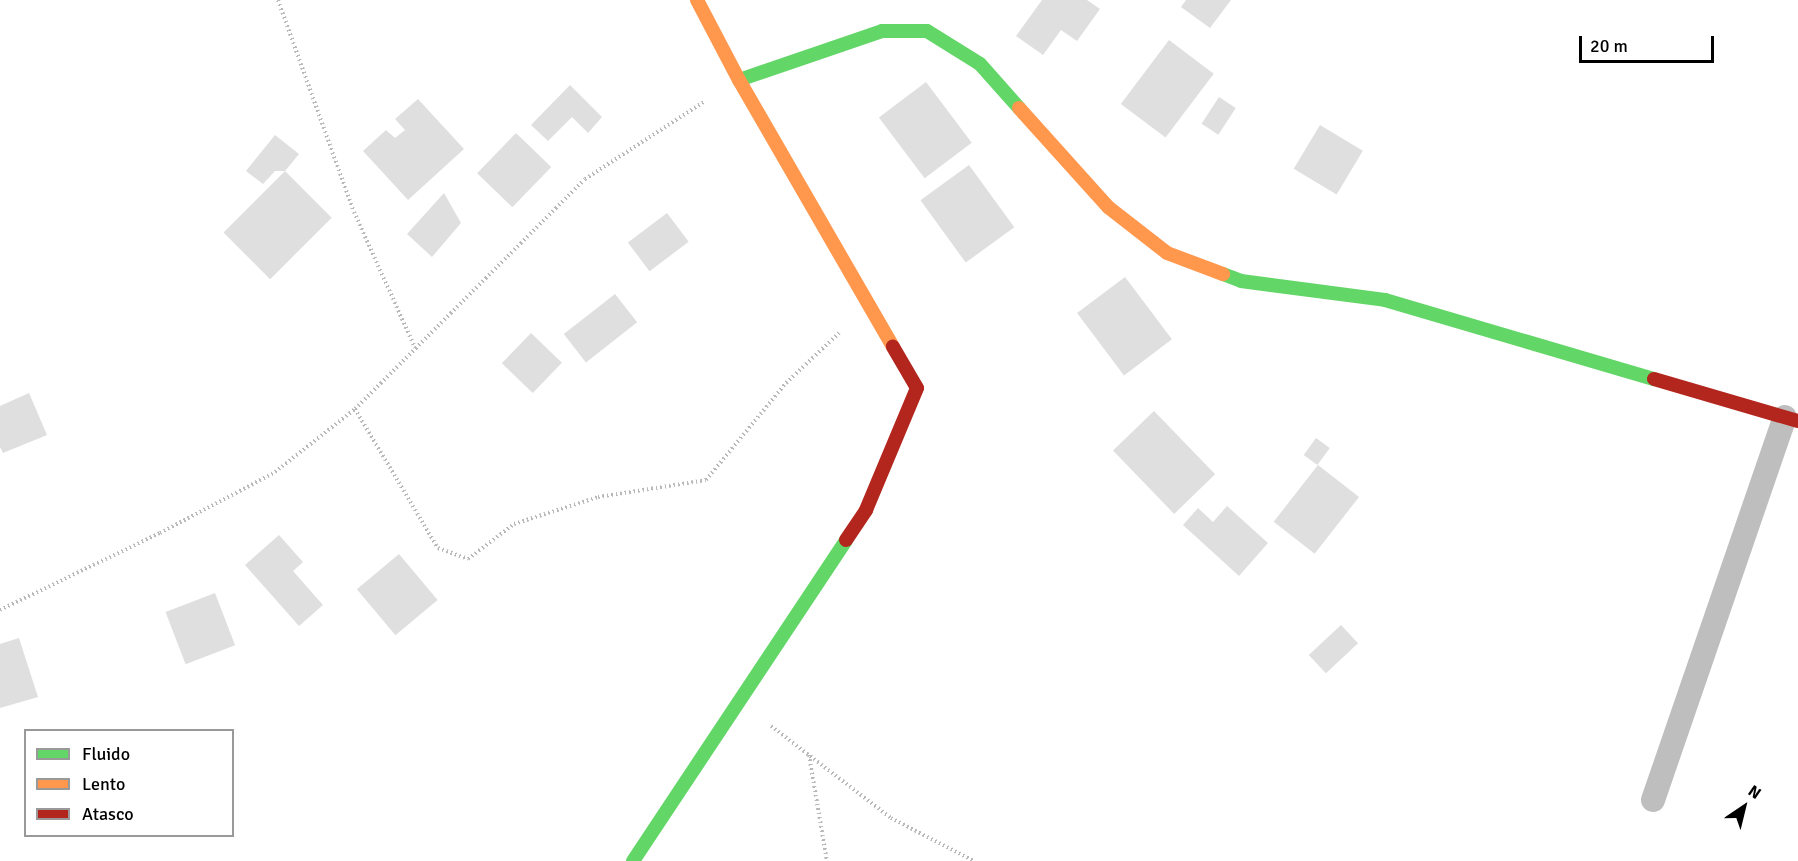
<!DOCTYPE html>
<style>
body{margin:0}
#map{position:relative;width:1798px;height:861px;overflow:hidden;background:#fff;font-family:Signika,sans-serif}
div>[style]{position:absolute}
.building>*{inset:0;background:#dfdfdf;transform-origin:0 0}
.path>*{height:4px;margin-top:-2px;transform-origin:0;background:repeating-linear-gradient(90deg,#b9b9b9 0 1.5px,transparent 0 4.5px)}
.lane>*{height:24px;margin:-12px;padding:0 12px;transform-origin:12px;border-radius:12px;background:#bebebe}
.fast>*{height:14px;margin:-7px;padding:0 7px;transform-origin:7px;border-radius:7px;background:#63d668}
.slow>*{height:14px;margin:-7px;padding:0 7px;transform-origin:7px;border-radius:7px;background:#ff974d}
.jam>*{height:14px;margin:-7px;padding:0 7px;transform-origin:7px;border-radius:7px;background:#b3261e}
span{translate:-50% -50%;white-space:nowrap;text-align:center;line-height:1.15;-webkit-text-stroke:5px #fff;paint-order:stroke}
.legend{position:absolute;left:24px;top:729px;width:210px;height:108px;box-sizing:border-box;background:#fff;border:2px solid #999;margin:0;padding:8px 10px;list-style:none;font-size:18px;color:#000}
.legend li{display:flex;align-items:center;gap:12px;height:30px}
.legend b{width:30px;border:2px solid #999}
.north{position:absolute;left:1714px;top:777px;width:60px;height:60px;-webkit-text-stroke:4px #fff;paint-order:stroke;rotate:35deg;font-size:16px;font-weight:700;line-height:24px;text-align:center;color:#000}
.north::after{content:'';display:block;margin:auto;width:21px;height:27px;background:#000;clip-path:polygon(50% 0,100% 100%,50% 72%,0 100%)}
.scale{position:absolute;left:1579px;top:36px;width:135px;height:27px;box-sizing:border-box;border:3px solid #000;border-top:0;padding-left:8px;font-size:18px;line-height:21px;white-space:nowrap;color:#000;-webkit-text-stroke:4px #fff;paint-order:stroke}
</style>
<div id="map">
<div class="building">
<div style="clip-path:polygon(1042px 0,1087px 0,1100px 9px,1077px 41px,1061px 30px,1043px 55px,1016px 36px)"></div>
<div style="clip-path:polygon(1186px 0,1231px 0,1210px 28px,1181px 7px)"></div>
<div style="left:1169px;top:40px;width:56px;height:80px;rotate:37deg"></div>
<div style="left:926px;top:82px;width:76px;height:59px;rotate:53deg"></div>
<div style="clip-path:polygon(570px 85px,602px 117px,588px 133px,572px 117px,548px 141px,531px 125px)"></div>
<div style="left:1219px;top:97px;width:20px;height:32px;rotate:33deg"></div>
<div style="clip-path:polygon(418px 99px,464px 149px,408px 200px,363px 151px,386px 130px,395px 138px,405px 130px,395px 119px)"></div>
<div style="left:1320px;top:125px;width:50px;height:51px;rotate:31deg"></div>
<div style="left:516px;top:133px;width:49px;height:56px;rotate:44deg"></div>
<div style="clip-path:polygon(275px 135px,299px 154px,285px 171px,275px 171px,263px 184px,246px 171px)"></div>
<div style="left:969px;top:165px;width:77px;height:60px;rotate:54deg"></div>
<div style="left:285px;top:171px;width:66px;height:87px;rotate:45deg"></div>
<div style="clip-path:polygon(444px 193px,461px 223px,432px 257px,407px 234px)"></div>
<div style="left:667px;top:213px;width:36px;height:49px;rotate:53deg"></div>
<div style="left:1125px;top:277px;width:78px;height:60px;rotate:53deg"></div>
<div style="left:615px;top:294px;width:36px;height:65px;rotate:52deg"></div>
<div style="left:531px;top:333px;width:43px;height:42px;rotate:44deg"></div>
<div style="clip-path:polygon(29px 393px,47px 435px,3px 453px,0 447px,0 406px)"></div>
<div style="left:1154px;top:411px;width:88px;height:57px;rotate:46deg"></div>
<div style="left:1316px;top:438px;width:17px;height:21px;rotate:36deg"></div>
<div style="left:1318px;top:465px;width:52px;height:72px;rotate:38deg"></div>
<div style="clip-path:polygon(1227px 506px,1268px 543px,1239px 576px,1183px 525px,1198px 508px,1213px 522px)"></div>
<div style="clip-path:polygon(279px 535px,303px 562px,293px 571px,323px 605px,299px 626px,245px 565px)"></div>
<div style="left:399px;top:554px;width:60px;height:55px;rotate:50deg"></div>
<div style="left:215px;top:593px;width:56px;height:53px;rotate:69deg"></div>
<div style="left:1341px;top:625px;width:25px;height:44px;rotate:47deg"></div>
<div style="clip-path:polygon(19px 638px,38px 697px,0 708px,0 644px)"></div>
</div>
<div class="path">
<div style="left:278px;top:0;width:225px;rotate:70.3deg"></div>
<div style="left:354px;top:212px;width:149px;rotate:65.8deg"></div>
<div style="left:355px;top:409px;width:162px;rotate:59.2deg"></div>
<div style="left:438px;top:548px;width:32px;rotate:20deg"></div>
<div style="left:468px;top:559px;width:58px;rotate:-37.3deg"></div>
<div style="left:514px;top:524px;width:88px;rotate:-17.8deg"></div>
<div style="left:598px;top:497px;width:109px;rotate:-8.9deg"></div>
<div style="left:706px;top:480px;width:126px;rotate:-50.5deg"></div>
<div style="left:786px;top:383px;width:73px;rotate:-43.3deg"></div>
<div style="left:0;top:610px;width:178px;rotate:-25.7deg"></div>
<div style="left:160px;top:533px;width:130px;rotate:-27.9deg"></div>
<div style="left:275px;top:472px;width:102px;rotate:-38.2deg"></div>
<div style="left:355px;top:409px;width:325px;rotate:-45deg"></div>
<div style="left:585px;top:179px;width:143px;rotate:-33deg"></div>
<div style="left:771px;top:726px;width:151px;rotate:37.5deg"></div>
<div style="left:891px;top:818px;width:93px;rotate:27.4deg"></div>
<div style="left:809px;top:755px;width:108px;rotate:80.4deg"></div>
</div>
<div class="lane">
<div style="left:1653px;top:800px;width:405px;rotate:-71deg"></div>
</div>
<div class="fast">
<div style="left:739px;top:80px;width:151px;rotate:-18.9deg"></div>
<div style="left:882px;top:31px;width:45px"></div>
<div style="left:927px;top:31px;width:62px;rotate:31.9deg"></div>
<div style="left:980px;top:64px;width:59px;rotate:48.4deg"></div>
<div style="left:1223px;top:274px;width:19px;rotate:21deg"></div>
<div style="left:1241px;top:281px;width:145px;rotate:7.5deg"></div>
<div style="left:1385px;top:300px;width:280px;rotate:16.4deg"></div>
<div style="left:633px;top:861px;width:385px;rotate:-56.4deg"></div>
</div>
<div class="slow">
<div style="left:697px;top:0;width:90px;rotate:62.3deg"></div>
<div style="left:739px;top:80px;width:308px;rotate:60deg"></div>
<div style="left:1019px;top:108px;width:133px;rotate:48deg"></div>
<div style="left:1108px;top:207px;width:75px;rotate:37.9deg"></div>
<div style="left:1167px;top:253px;width:60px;rotate:20.6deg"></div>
</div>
<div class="jam">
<div style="left:1654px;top:379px;width:150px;rotate:16.3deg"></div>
<div style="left:846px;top:540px;width:36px;rotate:-56deg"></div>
<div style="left:866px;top:510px;width:132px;rotate:-67.3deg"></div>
<div style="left:917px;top:388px;width:48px;rotate:-120.3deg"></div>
</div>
<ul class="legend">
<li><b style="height:8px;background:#63d668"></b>Fluido</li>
<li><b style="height:8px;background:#ff974d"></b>Lento</li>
<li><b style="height:8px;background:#b3261e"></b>Atasco</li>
</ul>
<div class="north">N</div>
<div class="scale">20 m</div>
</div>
